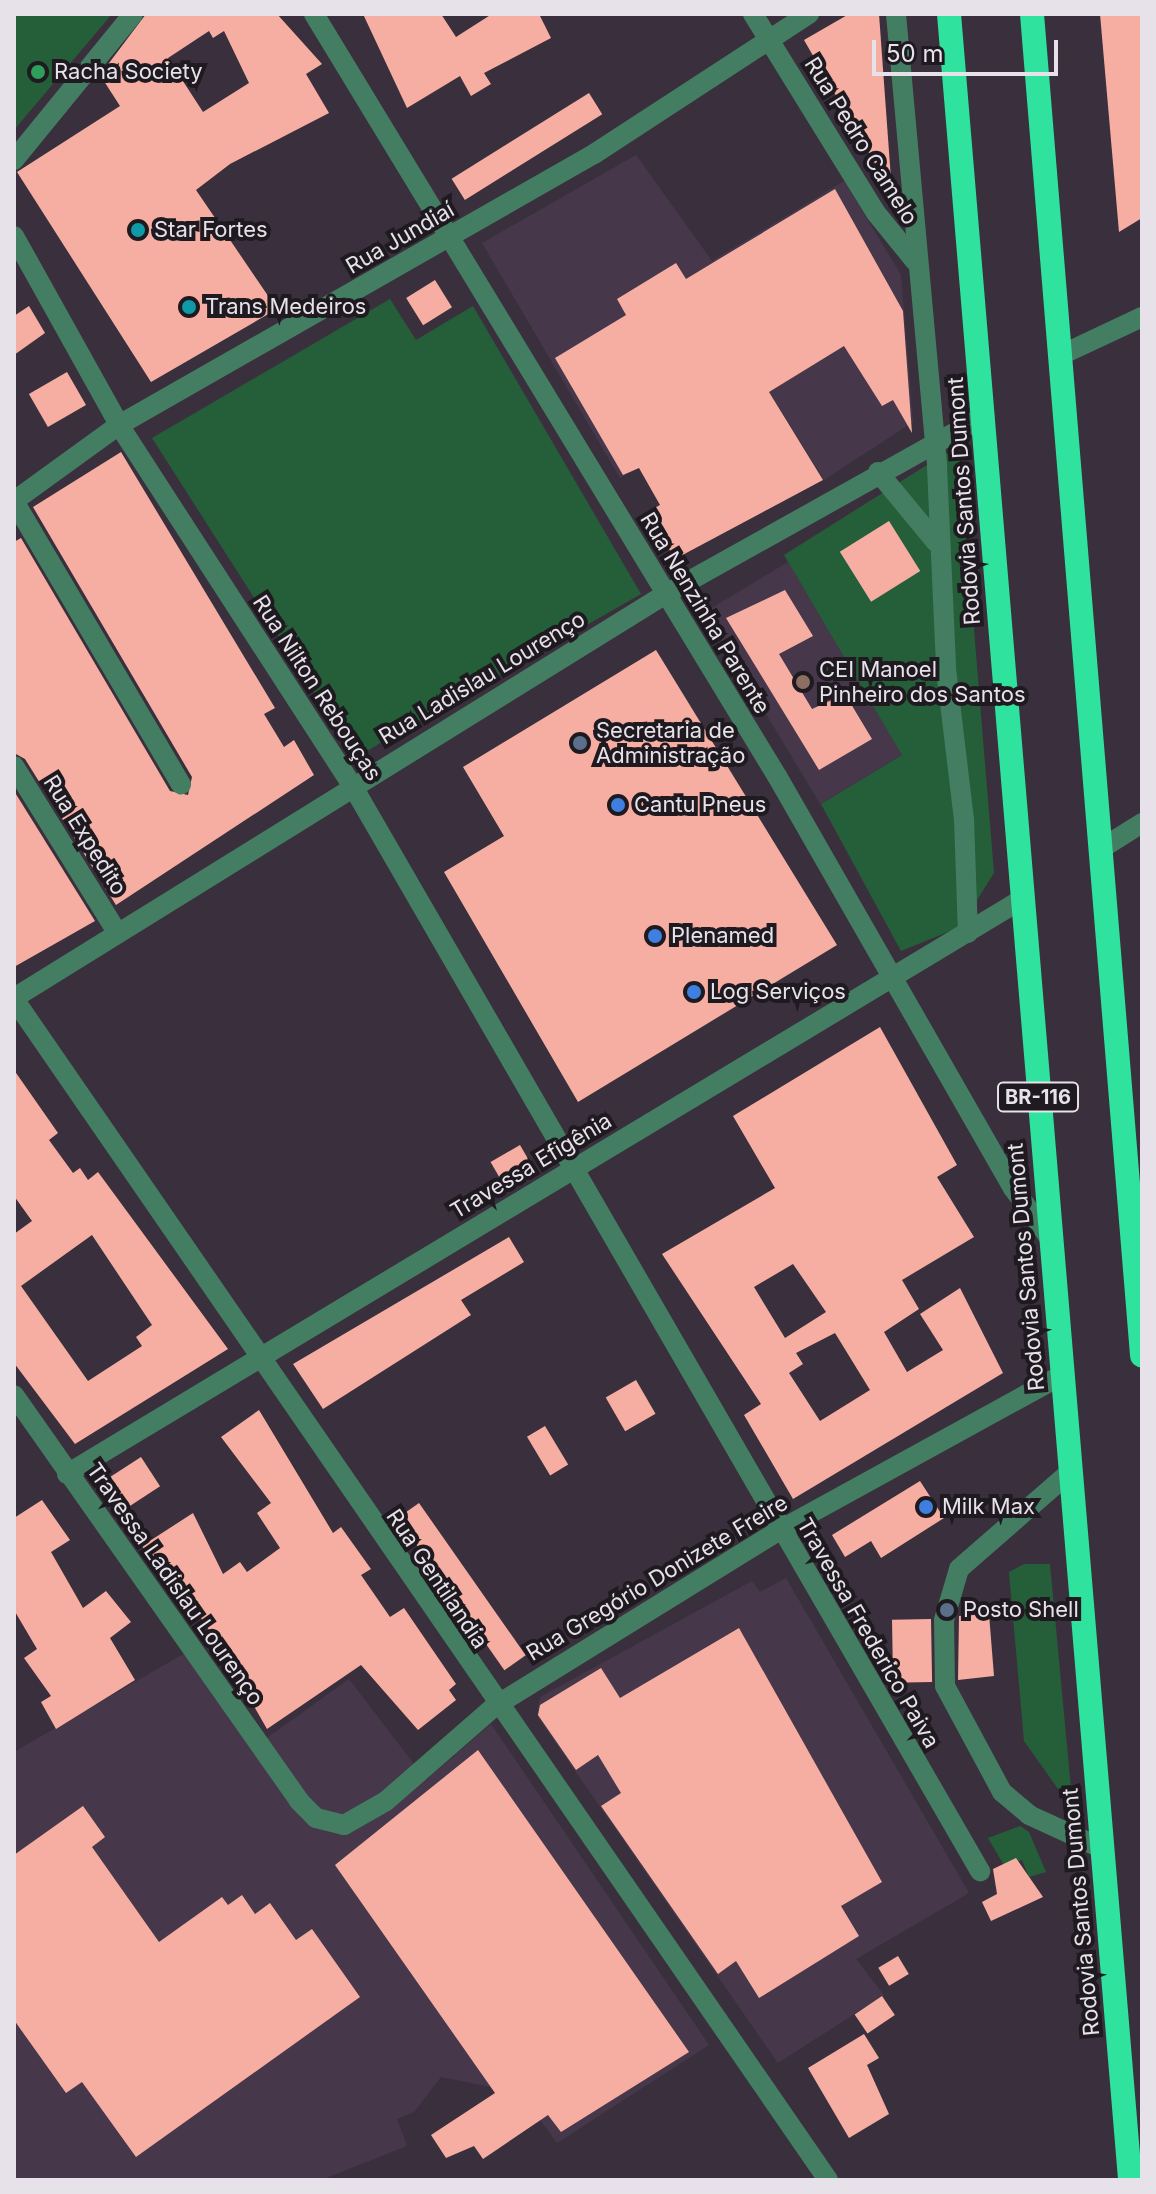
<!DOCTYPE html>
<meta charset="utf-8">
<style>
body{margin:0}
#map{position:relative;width:1156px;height:2194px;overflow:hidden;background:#3a303d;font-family:Inter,sans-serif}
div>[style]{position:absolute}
.built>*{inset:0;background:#46384a;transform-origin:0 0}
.green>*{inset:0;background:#255f39}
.building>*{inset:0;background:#f7aea2;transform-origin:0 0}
.minor>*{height:20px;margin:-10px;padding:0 10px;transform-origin:10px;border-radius:10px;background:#447e62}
.highway>*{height:24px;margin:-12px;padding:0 12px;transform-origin:12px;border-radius:12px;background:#2fe29e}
.dots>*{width:22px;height:22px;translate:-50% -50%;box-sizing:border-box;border:4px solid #1e1a20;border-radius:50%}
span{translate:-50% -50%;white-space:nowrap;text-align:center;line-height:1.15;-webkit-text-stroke:8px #1e1a20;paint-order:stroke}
.shield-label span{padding:2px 6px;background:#1e1a20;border:2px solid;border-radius:6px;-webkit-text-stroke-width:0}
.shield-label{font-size:20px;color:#e7e1e9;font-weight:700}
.poi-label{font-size:22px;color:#e7e1e9}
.left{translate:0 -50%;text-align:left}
.street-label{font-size:22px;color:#e7e1e9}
.frame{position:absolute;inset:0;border:16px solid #e7e1e9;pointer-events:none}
.scale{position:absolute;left:872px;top:40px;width:186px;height:36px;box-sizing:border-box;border:4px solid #e7e1e9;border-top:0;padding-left:10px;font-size:24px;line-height:28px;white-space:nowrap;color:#e7e1e9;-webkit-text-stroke:6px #1e1a20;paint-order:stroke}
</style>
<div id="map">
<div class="built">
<div style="clip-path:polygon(636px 155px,712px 261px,844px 181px,901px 275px,913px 422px,824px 480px,768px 390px,620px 478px,482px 243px)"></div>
<div style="left:788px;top:562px;width:224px;height:97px;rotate:59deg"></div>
<div style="clip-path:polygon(786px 1578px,969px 1893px,856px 1959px,884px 1995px,778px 2063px,537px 1716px,540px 1697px,752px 1581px,760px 1592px)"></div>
<div style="clip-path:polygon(185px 1653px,253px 1748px,349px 1679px,426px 1780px,491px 1724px,709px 2045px,557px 2143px,521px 2093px,441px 2077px,414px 2112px,397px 2119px,407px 2146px,321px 2180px,14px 2180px,14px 1752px)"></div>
</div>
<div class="green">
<div style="clip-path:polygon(14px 14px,112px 14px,14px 130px)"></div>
<div style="clip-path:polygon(390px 299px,416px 340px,473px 306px,641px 594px,356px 757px,152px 438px)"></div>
<div style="clip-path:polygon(946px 453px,960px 459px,994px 873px,960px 927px,901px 951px,821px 804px,902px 755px,784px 555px)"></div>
<div style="clip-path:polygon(1024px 1564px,1050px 1564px,1073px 1810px,1024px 1741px,1009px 1572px)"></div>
<div style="clip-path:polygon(1020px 1826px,1029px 1832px,1046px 1872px,1029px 1877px,1022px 1860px,1005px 1867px,988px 1838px)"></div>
</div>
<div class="building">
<div style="clip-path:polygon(evenodd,146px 14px,277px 14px,322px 64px,306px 74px,329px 113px,230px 164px,196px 190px,277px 309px,151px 382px,17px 172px,120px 106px,100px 75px,146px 14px,209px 31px,213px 38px,224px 31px,249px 83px,203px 112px,168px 58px,209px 31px)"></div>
<div style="clip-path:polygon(363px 14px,441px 14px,456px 37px,492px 14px,539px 14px,551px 38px,484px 73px,491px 84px,471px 96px,460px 76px,407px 108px)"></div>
<div style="clip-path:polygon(849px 14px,879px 14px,892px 193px,804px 40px)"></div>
<div style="clip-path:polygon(1100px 14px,1142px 14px,1142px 218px,1119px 232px)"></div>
<div style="left:589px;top:93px;width:25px;height:162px;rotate:58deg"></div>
<div style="clip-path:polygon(835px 189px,903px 311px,912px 433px,893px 400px,882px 406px,844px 346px,769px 392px,823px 480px,675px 559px,647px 512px,660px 505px,639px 468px,623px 475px,555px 358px,626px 315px,617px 299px,676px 263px,686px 279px)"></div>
<div style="left:435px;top:280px;width:32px;height:34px;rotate:58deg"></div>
<div style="clip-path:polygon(29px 306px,45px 333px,14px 355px,14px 316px)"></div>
<div style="left:67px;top:372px;width:38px;height:44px;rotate:60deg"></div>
<div style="clip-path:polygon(121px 452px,275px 708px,264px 714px,284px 747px,294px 740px,314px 775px,116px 905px,25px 759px,14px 753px,14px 542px,21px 538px,170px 791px,188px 795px,192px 777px,33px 507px)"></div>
<div style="left:889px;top:521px;width:59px;height:58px;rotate:58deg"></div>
<div style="clip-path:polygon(785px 590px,813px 636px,779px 654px,812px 709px,845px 694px,872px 739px,819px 770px,726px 618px)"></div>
<div style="clip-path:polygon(656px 650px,837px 945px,578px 1102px,444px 872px,504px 836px,463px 767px)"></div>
<div style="clip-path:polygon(14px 791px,95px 921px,14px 967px)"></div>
<div style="clip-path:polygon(evenodd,880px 1027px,957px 1165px,937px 1177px,974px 1237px,902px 1280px,919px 1309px,884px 1332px,907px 1372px,943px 1350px,920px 1314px,960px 1288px,1003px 1373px,793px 1499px,744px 1415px,761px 1404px,662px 1254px,775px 1188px,733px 1116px,880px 1027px,793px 1264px,826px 1312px,785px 1338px,754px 1287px,793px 1264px,880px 1027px,835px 1333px,870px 1390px,820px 1421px,789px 1373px,803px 1364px,796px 1353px,835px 1333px)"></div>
<div style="clip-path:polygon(evenodd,14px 1070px,58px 1133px,49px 1140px,73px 1173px,80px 1168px,88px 1180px,98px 1172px,228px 1349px,75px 1444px,14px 1363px,14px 1234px,32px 1221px,14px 1196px,14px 1070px,92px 1235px,152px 1325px,136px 1337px,142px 1346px,88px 1381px,21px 1286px,92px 1235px)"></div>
<div style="left:520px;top:1145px;width:22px;height:34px;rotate:60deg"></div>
<div style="clip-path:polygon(509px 1237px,524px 1262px,461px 1300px,471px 1315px,323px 1409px,293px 1364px)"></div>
<div style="left:636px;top:1380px;width:39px;height:35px;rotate:60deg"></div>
<div style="clip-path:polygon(259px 1410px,333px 1533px,341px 1527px,371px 1569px,361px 1575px,390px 1617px,404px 1608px,456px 1684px,449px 1690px,456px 1700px,418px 1730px,361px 1665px,267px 1729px,231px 1666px,225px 1670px,211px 1650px,219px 1645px,165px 1564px,158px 1569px,142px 1546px,193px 1513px,223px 1574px,240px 1562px,247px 1572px,280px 1548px,257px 1513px,271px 1503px,221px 1437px)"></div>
<div style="left:545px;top:1426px;width:45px;height:21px;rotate:59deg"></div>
<div style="left:141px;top:1457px;width:35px;height:46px;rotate:57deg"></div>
<div style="clip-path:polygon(920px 1481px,944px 1518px,881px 1558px,871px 1541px,845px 1557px,832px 1535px)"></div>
<div style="clip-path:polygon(42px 1500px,70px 1540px,51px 1552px,83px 1608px,106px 1591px,131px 1622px,110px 1638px,135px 1680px,56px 1729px,41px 1702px,51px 1696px,24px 1658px,37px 1649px,14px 1610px,14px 1518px)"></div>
<div style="left:419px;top:1503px;width:186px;height:26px;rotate:55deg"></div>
<div style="clip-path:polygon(989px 1614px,994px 1676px,958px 1680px,959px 1616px)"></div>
<div style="left:931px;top:1619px;width:63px;height:39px;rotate:89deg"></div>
<div style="clip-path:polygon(739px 1628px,882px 1882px,841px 1906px,859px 1936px,759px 1998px,736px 1961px,718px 1974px,601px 1806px,621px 1793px,598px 1755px,576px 1770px,538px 1715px,540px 1705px,601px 1668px,620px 1698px)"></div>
<div style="clip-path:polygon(478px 1750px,689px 2052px,561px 2132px,548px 2115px,483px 2159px,474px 2146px,446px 2158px,431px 2135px,495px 2093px,335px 1865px)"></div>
<div style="clip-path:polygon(83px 1806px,105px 1837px,92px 1847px,159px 1942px,222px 1897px,228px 1905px,242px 1895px,255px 1914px,270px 1903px,296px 1940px,312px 1929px,360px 1997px,136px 2157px,82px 2082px,66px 2093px,14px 2020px,14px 1855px)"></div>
<div style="clip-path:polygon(1016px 1858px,1043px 1897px,991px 1921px,982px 1902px,997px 1894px,993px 1869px)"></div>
<div style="left:898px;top:1956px;width:21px;height:23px;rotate:59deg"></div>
<div style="left:882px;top:1996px;width:23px;height:33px;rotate:56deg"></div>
<div style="clip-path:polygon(864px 2034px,879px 2058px,867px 2065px,889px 2114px,849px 2138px,808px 2068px)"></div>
</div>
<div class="minor">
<div style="left:314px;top:14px;width:892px;rotate:58.72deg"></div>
<div style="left:777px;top:776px;width:475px;rotate:60.2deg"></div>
<div style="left:1013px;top:1188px;width:64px;rotate:53.8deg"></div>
<div style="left:753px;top:14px;width:234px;rotate:58.3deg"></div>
<div style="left:876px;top:213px;width:62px;rotate:50.9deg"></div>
<div style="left:896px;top:14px;width:455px;rotate:84.8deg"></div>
<div style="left:937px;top:467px;width:202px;rotate:87.4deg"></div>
<div style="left:946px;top:669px;width:151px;rotate:83.2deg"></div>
<div style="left:964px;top:819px;width:114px;rotate:88deg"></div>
<div style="left:14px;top:160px;width:188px;rotate:-50.8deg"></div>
<div style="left:14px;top:236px;width:216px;rotate:60.9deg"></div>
<div style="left:119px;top:425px;width:429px;rotate:57.1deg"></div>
<div style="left:352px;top:785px;width:1255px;rotate:59.96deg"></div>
<div style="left:1059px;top:356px;width:92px;rotate:-25.2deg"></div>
<div style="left:878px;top:472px;width:91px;rotate:50.4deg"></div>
<div style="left:14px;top:501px;width:130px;rotate:-35.9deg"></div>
<div style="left:119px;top:425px;width:547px;rotate:-29.71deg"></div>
<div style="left:594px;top:154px;width:257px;rotate:-33.1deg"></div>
<div style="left:14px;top:501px;width:329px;rotate:59.5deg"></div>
<div style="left:14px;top:766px;width:192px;rotate:58.2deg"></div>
<div style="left:1099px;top:850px;width:51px;rotate:-32.1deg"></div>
<div style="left:14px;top:998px;width:765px;rotate:-31.8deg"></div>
<div style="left:664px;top:595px;width:367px;rotate:-29.2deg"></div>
<div style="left:14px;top:999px;width:1434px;rotate:55.42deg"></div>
<div style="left:14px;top:1395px;width:496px;rotate:54.9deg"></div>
<div style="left:299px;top:1801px;width:24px;rotate:45deg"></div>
<div style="left:316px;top:1818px;width:29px;rotate:14deg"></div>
<div style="left:344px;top:1825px;width:48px;rotate:-29.7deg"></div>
<div style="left:386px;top:1801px;width:145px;rotate:-41.1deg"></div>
<div style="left:495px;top:1706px;width:335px;rotate:-31.7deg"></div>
<div style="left:780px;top:1530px;width:322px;rotate:-28.8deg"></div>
<div style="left:1070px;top:1472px;width:147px;rotate:138.9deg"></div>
<div style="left:959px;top:1569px;width:53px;rotate:106.4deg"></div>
<div style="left:944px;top:1620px;width:66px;rotate:89.1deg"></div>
<div style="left:945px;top:1686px;width:120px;rotate:61.7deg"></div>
<div style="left:1002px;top:1792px;width:35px;rotate:40deg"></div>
<div style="left:1029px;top:1815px;width:79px;rotate:24.6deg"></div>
<div style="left:67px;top:1474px;width:1111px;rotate:-31.04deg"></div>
</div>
<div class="highway">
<div style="left:949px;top:14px;width:2174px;rotate:85.22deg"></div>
<div style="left:1032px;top:14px;width:1346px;rotate:85.31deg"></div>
</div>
<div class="dots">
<div style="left:38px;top:72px;background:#2e9e5b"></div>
<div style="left:138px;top:230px;background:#0f9aa8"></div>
<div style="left:189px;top:307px;background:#0f9aa8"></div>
<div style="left:803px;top:682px;background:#8d6e63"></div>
<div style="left:580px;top:743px;background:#5c6f8a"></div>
<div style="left:618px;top:805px;background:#3f7fe0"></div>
<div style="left:655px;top:936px;background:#3f7fe0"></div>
<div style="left:694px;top:992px;background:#3f7fe0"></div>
<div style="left:926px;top:1507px;background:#3f7fe0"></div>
<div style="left:947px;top:1610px;background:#5c6f8a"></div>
</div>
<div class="shield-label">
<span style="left:1038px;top:1097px">BR-116</span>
</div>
<div class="poi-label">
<span class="left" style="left:54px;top:72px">Racha Society</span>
<span class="left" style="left:154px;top:230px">Star Fortes</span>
<span class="left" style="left:205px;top:307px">Trans Medeiros</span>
<span class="left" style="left:819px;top:682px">CEI Manoel<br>Pinheiro dos Santos</span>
<span class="left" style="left:596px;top:743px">Secretaria de<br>Administração</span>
<span class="left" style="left:634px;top:805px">Cantu Pneus</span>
<span class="left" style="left:671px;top:936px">Plenamed</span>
<span class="left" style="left:710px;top:992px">Log Serviços</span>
<span class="left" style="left:942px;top:1507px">Milk Max</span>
<span class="left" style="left:963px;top:1610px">Posto Shell</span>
</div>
<div class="street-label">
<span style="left:861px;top:141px;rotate:58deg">Rua Pedro Camelo</span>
<span style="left:400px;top:238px;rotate:-30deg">Rua Jundiaí</span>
<span style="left:964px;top:501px;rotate:-94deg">Rodovia Santos Dumont</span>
<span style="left:705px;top:613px;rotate:59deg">Rua Nenzinha Parente</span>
<span style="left:482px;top:678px;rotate:-31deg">Rua Ladislau Lourenço</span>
<span style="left:317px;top:688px;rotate:57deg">Rua Nilton Rebouças</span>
<span style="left:85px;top:835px;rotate:58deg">Rua Expedito</span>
<span style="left:531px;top:1166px;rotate:-31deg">Travessa Efigênia</span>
<span style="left:1026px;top:1267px;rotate:-95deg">Rodovia Santos Dumont</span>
<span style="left:657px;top:1578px;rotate:-31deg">Rua Gregório Donizete Freire</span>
<span style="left:437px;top:1579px;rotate:56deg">Rua Gentilandia</span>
<span style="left:175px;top:1584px;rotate:55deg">Travessa Ladislau Lourenço</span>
<span style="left:868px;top:1633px;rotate:60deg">Travessa Frederico Paiva</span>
<span style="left:1081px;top:1912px;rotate:-95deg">Rodovia Santos Dumont</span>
</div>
<div class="frame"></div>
<div class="scale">50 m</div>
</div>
